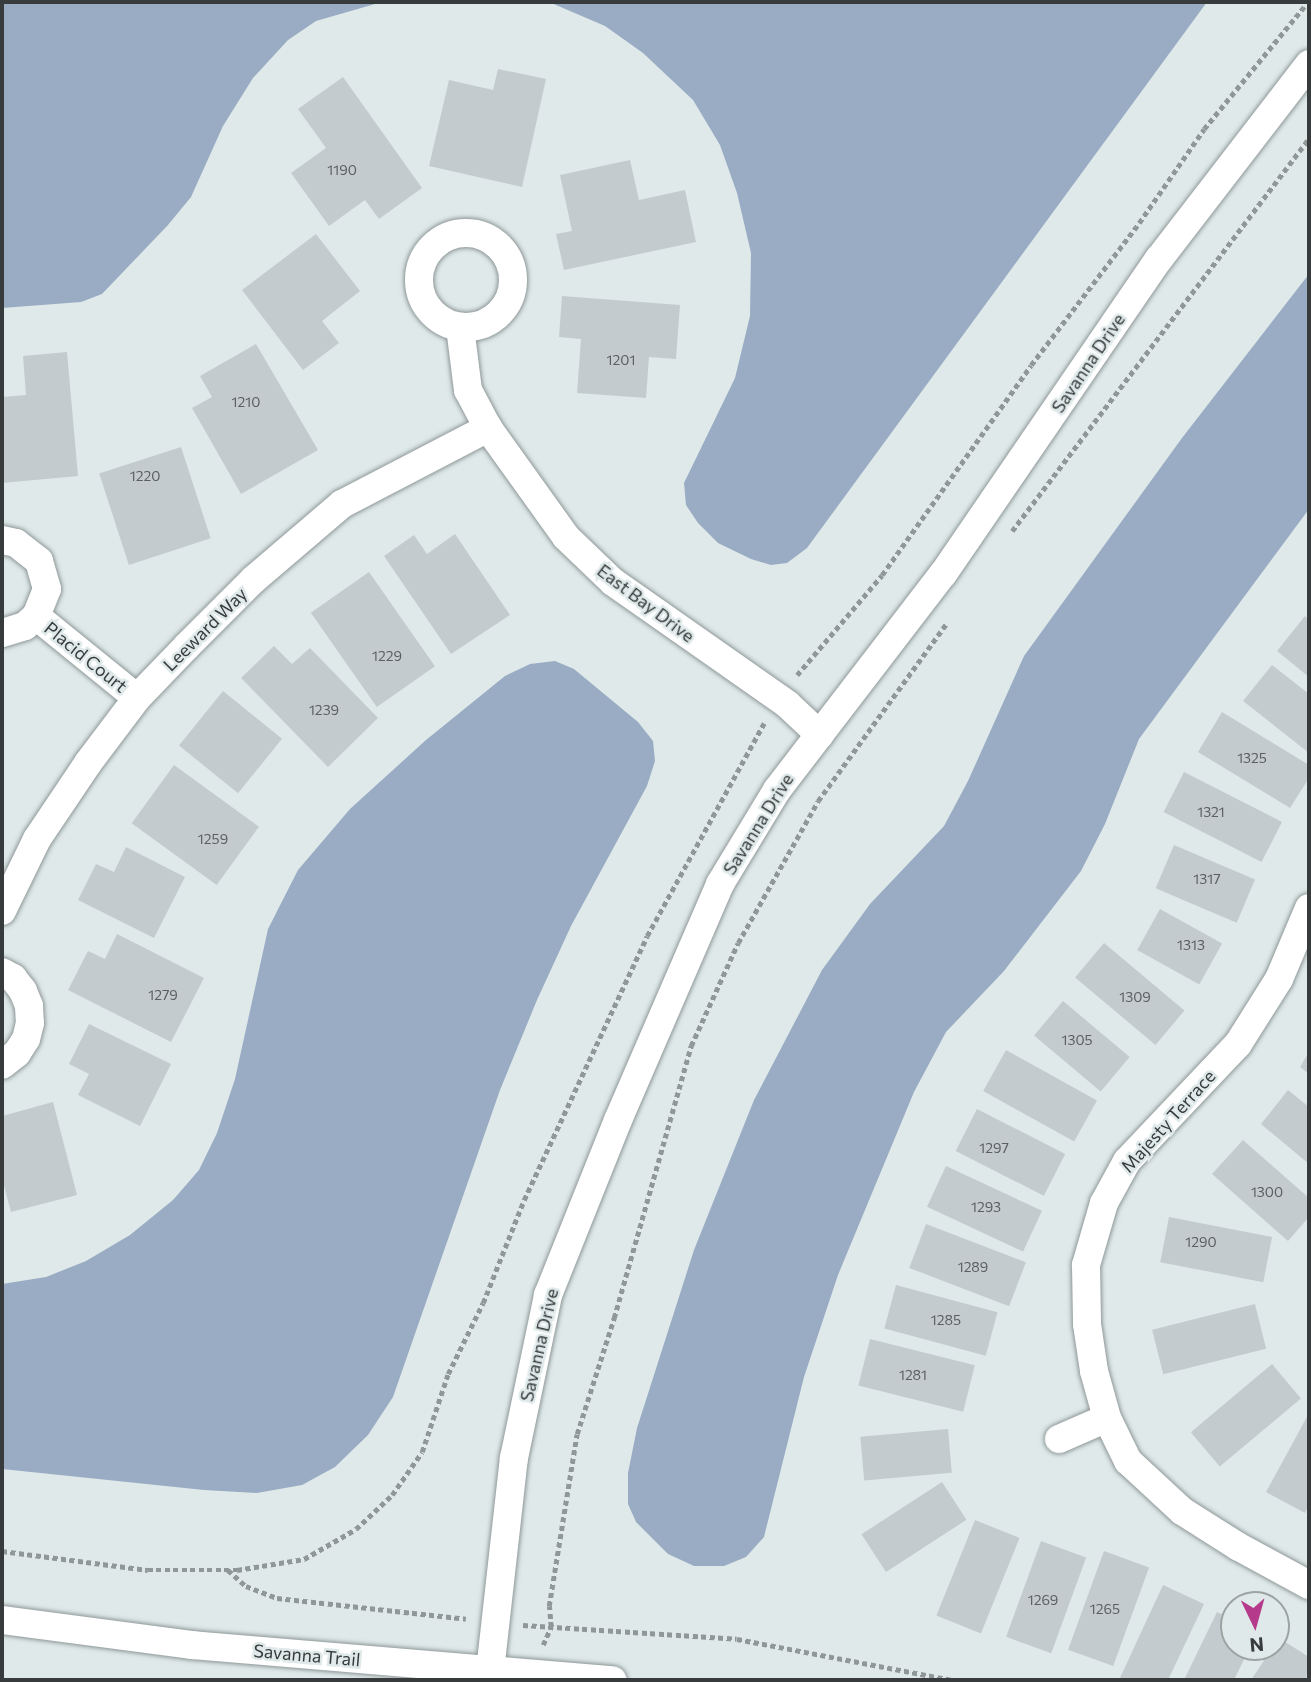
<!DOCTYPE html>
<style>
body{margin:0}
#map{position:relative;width:1311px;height:1682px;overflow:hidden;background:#dfe9e9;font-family:Commissioner,sans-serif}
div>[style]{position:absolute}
.water>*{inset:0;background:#99acc4}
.building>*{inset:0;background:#c3cbcf;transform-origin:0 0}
.path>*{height:4.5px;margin-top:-2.25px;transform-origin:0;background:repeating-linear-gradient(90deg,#909797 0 5px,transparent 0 8.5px)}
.roads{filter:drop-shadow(0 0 2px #8f9898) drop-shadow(0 0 2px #8f9898)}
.minor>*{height:28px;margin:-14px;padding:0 14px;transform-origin:14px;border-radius:14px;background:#fff}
.minor>.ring{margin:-14px;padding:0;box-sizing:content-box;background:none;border:28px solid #fff;border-radius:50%}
span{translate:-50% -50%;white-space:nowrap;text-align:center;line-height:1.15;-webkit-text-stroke:5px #dfe9e9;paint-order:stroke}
.number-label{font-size:14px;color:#5a5f60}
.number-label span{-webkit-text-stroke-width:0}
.street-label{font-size:18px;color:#373b3b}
.frame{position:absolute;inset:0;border:4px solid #373b3b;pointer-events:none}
.north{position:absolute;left:1220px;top:1591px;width:70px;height:70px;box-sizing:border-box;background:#dfe9e9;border:2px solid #9ca3a3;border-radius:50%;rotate:175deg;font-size:19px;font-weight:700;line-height:28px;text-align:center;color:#373b3b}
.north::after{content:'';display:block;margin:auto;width:24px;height:32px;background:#b63a8b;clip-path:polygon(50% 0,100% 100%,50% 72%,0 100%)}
</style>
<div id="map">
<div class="water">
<div style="clip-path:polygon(2px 2px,382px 2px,316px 21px,288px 40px,253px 78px,223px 126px,191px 197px,168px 225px,102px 294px,81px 302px,2px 308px)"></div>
<div style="clip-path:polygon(549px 2px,1207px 2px,807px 548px,787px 563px,771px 565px,751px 559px,718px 543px,698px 523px,686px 505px,684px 483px,735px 378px,750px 316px,751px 253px,737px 193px,720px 145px,693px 100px,643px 53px,605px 26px)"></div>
<div style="clip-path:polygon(1309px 274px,1309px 509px,1139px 739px,1105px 824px,1081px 871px,1004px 971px,946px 1032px,914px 1092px,838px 1275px,804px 1377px,764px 1537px,746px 1557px,724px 1566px,694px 1566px,668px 1554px,636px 1522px,628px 1504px,628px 1473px,637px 1428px,694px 1250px,754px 1100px,822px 970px,870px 904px,944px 826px,968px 781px,1024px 656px,1182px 438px)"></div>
<div style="clip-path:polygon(555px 661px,574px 669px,638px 722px,653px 741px,655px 761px,647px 786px,571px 926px,537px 1000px,500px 1090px,393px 1397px,368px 1435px,335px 1467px,302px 1485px,257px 1493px,204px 1490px,2px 1469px,2px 1284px,46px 1277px,86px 1261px,130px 1235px,173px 1200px,199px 1170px,217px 1133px,235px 1079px,268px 929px,298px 870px,350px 809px,426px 740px,505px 676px,530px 664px)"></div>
</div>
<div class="building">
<div style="clip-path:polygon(498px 69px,546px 79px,522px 187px,429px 166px,449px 80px,493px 90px)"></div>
<div style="clip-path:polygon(343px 77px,422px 188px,379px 219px,365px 200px,329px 226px,291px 173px,326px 148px,298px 109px)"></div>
<div style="clip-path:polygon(630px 160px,639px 200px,685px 190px,696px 242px,564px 270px,556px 234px,572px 231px,560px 175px)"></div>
<div style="clip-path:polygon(316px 234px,360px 291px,322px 321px,339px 343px,303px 370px,242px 290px)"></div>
<div style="clip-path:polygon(562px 296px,680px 305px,676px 359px,649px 357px,646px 398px,577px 393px,581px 339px,559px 337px)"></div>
<div style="clip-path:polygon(256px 344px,318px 450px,241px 494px,192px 408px,212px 397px,200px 376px)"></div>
<div style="clip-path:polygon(67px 352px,78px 476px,2px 483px,2px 397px,26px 395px,23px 356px)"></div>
<div style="left:181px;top:447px;width:96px;height:86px;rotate:72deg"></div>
<div style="clip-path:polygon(455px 534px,510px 615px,451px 654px,384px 556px,414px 535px,427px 554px)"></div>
<div style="left:369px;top:572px;width:115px;height:71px;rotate:55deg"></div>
<div style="clip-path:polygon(1305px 616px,1309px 620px,1309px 677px,1277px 651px)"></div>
<div style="clip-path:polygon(274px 646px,292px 664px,310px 648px,378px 718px,328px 767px,241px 678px)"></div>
<div style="clip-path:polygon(1272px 665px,1309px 694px,1309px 753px,1243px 701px)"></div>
<div style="left:223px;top:691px;width:76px;height:70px;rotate:39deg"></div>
<div style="clip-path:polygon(1222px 712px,1309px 765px,1309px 778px,1290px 808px,1198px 752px)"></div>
<div style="left:174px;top:765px;width:105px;height:72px;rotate:36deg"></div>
<div style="left:1184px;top:772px;width:110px;height:45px;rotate:27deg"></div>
<div style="left:1174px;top:845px;width:88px;height:47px;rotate:23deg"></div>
<div style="clip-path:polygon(126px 847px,185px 877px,154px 938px,78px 900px,96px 864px,114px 872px)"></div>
<div style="left:1160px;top:909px;width:71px;height:47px;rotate:29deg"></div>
<div style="clip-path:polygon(117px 934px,204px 978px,171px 1042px,68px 990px,88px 951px,105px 959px)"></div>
<div style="left:1104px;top:943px;width:105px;height:45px;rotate:40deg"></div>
<div style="left:1063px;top:1001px;width:87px;height:45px;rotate:40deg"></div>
<div style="clip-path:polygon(89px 1024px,171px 1064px,140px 1126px,78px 1095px,89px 1074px,69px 1064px)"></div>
<div style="left:1006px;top:1050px;width:104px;height:47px;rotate:29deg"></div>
<div style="clip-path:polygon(1309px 1052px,1309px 1074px,1300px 1067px)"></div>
<div style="clip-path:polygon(1288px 1090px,1309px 1107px,1309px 1164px,1261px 1124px)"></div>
<div style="clip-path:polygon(53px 1102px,77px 1195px,11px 1212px,2px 1178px,2px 1116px)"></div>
<div style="left:977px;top:1109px;width:99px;height:47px;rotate:27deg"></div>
<div style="clip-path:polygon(1243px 1140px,1309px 1198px,1309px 1217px,1288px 1241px,1212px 1174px)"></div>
<div style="left:946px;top:1166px;width:106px;height:45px;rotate:25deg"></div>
<div style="left:1169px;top:1217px;width:105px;height:46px;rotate:11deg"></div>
<div style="left:926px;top:1224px;width:107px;height:47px;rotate:21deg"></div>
<div style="left:896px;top:1285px;width:105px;height:45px;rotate:15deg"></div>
<div style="left:1255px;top:1304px;width:46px;height:106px;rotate:76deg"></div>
<div style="left:870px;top:1339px;width:108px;height:48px;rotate:14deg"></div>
<div style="left:1272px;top:1364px;width:45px;height:106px;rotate:50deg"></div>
<div style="clip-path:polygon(1309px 1413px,1309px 1505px,1305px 1513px,1266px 1492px)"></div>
<div style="left:948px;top:1429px;width:44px;height:88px;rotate:85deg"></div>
<div style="left:942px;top:1482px;width:45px;height:96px;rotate:57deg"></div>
<div style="left:975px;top:1520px;width:48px;height:103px;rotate:22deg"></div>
<div style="left:1041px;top:1541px;width:48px;height:102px;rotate:20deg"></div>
<div style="left:1104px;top:1551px;width:48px;height:105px;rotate:20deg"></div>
<div style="clip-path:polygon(1163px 1585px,1204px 1604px,1168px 1680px,1119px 1680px)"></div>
<div style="clip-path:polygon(1217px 1612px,1234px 1620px,1234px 1647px,1250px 1647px,1234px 1680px,1184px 1680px)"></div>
<div style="clip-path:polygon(1279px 1638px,1309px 1657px,1306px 1680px,1251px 1680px,1273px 1647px,1276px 1647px)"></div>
</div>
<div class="path">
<div style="left:1012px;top:531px;width:492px;rotate:-52.9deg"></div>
<div style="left:797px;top:675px;width:131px;rotate:-49.6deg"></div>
<div style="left:882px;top:575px;width:257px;rotate:-54.6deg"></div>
<div style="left:1031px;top:365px;width:178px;rotate:-52.7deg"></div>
<div style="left:1139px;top:223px;width:114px;rotate:-55.3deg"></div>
<div style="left:1204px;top:129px;width:164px;rotate:-50.7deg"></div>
<div style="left:2px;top:1551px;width:147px;rotate:7.4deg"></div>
<div style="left:148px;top:1570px;width:89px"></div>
<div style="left:237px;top:1570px;width:68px;rotate:-9.3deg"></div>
<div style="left:304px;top:1559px;width:60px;rotate:-30deg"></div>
<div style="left:356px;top:1529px;width:50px;rotate:-43.4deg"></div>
<div style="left:392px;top:1495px;width:52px;rotate:-55.1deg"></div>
<div style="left:422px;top:1452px;width:82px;rotate:-71.6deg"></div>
<div style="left:448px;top:1374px;width:79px;rotate:-63.8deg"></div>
<div style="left:483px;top:1303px;width:111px;rotate:-68.3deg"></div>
<div style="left:524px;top:1200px;width:291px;rotate:-65deg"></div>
<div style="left:647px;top:936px;width:243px;rotate:-61.2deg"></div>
<div style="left:228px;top:1570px;width:24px;rotate:42deg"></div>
<div style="left:246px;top:1586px;width:33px;rotate:21deg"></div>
<div style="left:277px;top:1598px;width:190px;rotate:6.3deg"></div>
<div style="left:523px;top:1625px;width:214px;rotate:3.7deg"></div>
<div style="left:737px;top:1639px;width:219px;rotate:10.8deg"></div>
<div style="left:543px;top:1645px;width:20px;rotate:-66deg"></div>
<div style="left:551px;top:1627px;width:21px;rotate:-95deg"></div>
<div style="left:549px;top:1606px;width:174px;rotate:-80.8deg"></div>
<div style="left:577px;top:1434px;width:122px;rotate:-72.3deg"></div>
<div style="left:614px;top:1318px;width:283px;rotate:-74.2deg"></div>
<div style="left:691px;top:1046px;width:113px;rotate:-65.5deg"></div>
<div style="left:738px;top:943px;width:163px;rotate:-60.6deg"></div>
<div style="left:818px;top:801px;width:218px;rotate:-54.1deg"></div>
<div style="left:2px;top:1680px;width:1px"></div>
</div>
<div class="roads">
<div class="minor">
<div class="ring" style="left:419px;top:233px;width:66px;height:66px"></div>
<div style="left:460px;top:327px;width:64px;rotate:82.8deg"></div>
<div style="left:468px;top:390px;width:43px;rotate:62.2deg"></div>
<div style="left:488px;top:428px;width:134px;rotate:54.4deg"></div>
<div style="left:566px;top:537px;width:65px;rotate:43.8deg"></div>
<div style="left:613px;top:582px;width:213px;rotate:35deg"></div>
<div style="left:787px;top:704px;width:45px;rotate:43.2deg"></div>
<div style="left:2px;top:540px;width:14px;rotate:12deg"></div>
<div style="left:16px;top:543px;width:29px;rotate:38deg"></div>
<div style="left:39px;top:561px;width:29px;rotate:74deg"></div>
<div style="left:47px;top:589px;width:29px;rotate:112deg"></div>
<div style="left:36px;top:616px;width:15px;rotate:138deg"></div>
<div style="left:25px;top:626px;width:24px;rotate:163deg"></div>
<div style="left:36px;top:616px;width:130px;rotate:39.1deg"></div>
<div style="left:1309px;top:908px;width:77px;rotate:112.9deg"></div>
<div style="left:1279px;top:979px;width:77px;rotate:122.2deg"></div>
<div style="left:1238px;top:1044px;width:161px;rotate:133.5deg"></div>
<div style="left:1127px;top:1161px;width:48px;rotate:118.7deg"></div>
<div style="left:1104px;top:1203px;width:65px;rotate:106.2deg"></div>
<div style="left:1086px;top:1265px;width:59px;rotate:89deg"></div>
<div style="left:1087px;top:1324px;width:48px;rotate:81.5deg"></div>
<div style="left:1094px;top:1371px;width:49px;rotate:74.5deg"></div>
<div style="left:1107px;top:1418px;width:48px;rotate:64deg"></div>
<div style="left:1128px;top:1461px;width:74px;rotate:42.8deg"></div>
<div style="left:1182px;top:1511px;width:67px;rotate:32.3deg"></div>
<div style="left:1239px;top:1547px;width:80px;rotate:28.5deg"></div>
<div style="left:2px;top:911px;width:80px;rotate:-64.1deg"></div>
<div style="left:37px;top:839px;width:92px;rotate:-56.1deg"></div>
<div style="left:88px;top:763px;width:81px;rotate:-53deg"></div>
<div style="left:137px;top:698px;width:71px;rotate:-46.1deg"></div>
<div style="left:186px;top:647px;width:95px;rotate:-45deg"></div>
<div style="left:253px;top:580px;width:117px;rotate:-40.5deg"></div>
<div style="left:342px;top:504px;width:165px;rotate:-27.5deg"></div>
<div style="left:2px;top:972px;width:13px;rotate:29deg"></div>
<div style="left:13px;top:978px;width:16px;rotate:52deg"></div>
<div style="left:23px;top:991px;width:16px;rotate:68deg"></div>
<div style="left:29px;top:1006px;width:17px;rotate:87deg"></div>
<div style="left:30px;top:1023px;width:16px;rotate:104deg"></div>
<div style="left:26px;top:1039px;width:17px;rotate:123deg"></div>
<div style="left:17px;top:1053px;width:19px;rotate:141deg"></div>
<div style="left:1059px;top:1439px;width:52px;rotate:-23.6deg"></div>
<div style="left:2px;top:1620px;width:192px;rotate:7.5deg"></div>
<div style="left:192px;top:1645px;width:422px;rotate:4.8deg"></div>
<div style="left:489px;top:1680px;width:223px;rotate:-83.6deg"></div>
<div style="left:514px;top:1458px;width:167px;rotate:-78.2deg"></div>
<div style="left:548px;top:1295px;width:188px;rotate:-68.2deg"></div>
<div style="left:618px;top:1120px;width:257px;rotate:-66.6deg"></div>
<div style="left:720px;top:884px;width:110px;rotate:-58.8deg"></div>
<div style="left:777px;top:790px;width:272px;rotate:-52.5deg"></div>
<div style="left:943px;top:574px;width:382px;rotate:-55.6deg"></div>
<div style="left:1159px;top:259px;width:246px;rotate:-52.4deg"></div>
</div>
</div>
<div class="number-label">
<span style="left:342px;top:170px">1190</span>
<span style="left:621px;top:360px">1201</span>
<span style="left:246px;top:402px">1210</span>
<span style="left:145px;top:476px">1220</span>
<span style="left:387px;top:656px">1229</span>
<span style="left:324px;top:710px">1239</span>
<span style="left:1252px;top:758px">1325</span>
<span style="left:1211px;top:812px">1321</span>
<span style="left:213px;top:839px">1259</span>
<span style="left:1207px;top:879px">1317</span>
<span style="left:1191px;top:945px">1313</span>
<span style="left:163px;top:995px">1279</span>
<span style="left:1135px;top:997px">1309</span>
<span style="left:1077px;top:1040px">1305</span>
<span style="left:994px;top:1148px">1297</span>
<span style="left:1267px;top:1192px">1300</span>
<span style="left:986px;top:1207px">1293</span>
<span style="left:1201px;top:1242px">1290</span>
<span style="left:973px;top:1267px">1289</span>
<span style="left:946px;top:1320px">1285</span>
<span style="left:913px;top:1375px">1281</span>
<span style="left:1043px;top:1600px">1269</span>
<span style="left:1105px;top:1609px">1265</span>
</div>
<div class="street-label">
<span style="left:1088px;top:363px;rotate:-56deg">Savanna Drive</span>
<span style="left:646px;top:603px;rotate:37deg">East Bay Drive</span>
<span style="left:205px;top:629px;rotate:-45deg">Leeward Way</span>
<span style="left:86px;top:657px;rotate:39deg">Placid Court</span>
<span style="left:758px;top:824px;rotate:-58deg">Savanna Drive</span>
<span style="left:1168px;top:1121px;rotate:-48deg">Majesty Terrace</span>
<span style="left:539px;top:1345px;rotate:-77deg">Savanna Drive</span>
<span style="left:307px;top:1655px;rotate:5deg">Savanna Trail</span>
</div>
<div class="frame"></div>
<div class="north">N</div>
</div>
